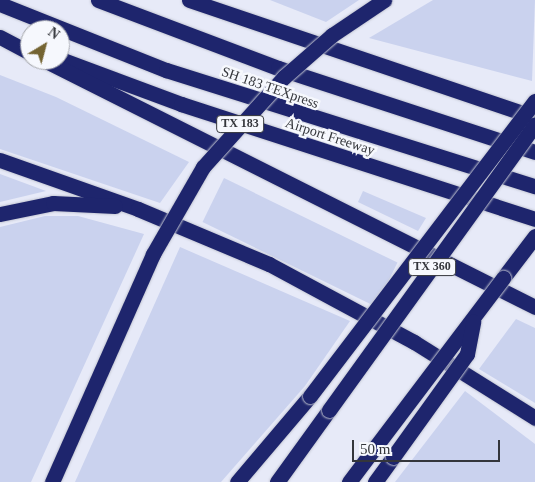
<!DOCTYPE html>
<style>
body{margin:0}
#map{position:relative;width:535px;height:482px;overflow:hidden;background:#e7eaf8;font-family:"Times New Roman",serif}
div>[style]{position:absolute}
.green>*{inset:0;background:#cad2ee;transform-origin:0 0}
.roads{filter:drop-shadow(0 0 1px #c3c6d2) drop-shadow(0 0 1px #c3c6d2)}
.highway>*{height:15px;margin:-7.5px;padding:0 7.5px;transform-origin:7.5px;border-radius:7.5px;background:#1e256d}
.bridges{filter:drop-shadow(0 0 1px #c3c6d2) drop-shadow(0 0 1px #c3c6d2)}
.highway-bridge>*{height:15px;margin:-7.5px;padding:0 7.5px;transform-origin:7.5px;border-radius:7.5px;background:#1e256d}
span{translate:-50% -50%;white-space:nowrap;text-align:center;line-height:1.15;-webkit-text-stroke:5px #f6f8fd;paint-order:stroke}
.shield-label span{padding:1px 4px;background:#f6f8fd;border:1px solid;border-radius:4px;-webkit-text-stroke-width:0}
.shield-label{font-size:12px;color:#34363b;font-weight:700}
.street-label{font-size:14px;color:#34363b}
.north{position:absolute;left:20px;top:20px;width:50px;height:50px;box-sizing:border-box;background:#f6f8fd;border:1px solid #a8aaaf;border-radius:50%;rotate:37deg;font-size:14px;font-weight:700;line-height:20px;text-align:center;color:#34363b}
.north::after{content:'';display:block;margin:auto;width:18px;height:22px;background:#746432;clip-path:polygon(50% 0,100% 100%,50% 72%,0 100%)}
.scale{position:absolute;left:352px;top:440px;width:148px;height:22px;box-sizing:border-box;border:2px solid #34363b;border-top:0;padding-left:6px;font-size:15px;line-height:18px;white-space:nowrap;color:#34363b;-webkit-text-stroke:4px #f6f8fd;paint-order:stroke}
</style>
<div id="map">
<div class="green">
<div style="clip-path:polygon(270px 0,359px 0,326px 22px)"></div>
<div style="clip-path:polygon(433px 0,535px 0,532px 81px,369px 38px)"></div>
<div style="clip-path:polygon(0 75px,56px 97px,189px 162px,160px 203px,0 149px)"></div>
<div style="clip-path:polygon(0 174px,46px 191px,0 202px)"></div>
<div style="left:224px;top:178px;width:193px;height:49px;rotate:26deg"></div>
<div style="clip-path:polygon(363px 191px,426px 218px,418px 231px,358px 202px)"></div>
<div style="clip-path:polygon(45px 216px,78px 216px,144px 234px,31px 482px,0 482px,0 227px)"></div>
<div style="clip-path:polygon(180px 247px,350px 321px,305px 386px,221px 482px,75px 482px)"></div>
<div style="clip-path:polygon(516px 319px,535px 328px,535px 403px,479px 369px)"></div>
<div style="clip-path:polygon(465px 391px,535px 444px,535px 482px,395px 482px)"></div>
</div>
<div class="roads">
<div class="highway">
<div style="left:98px;top:0;width:192px;rotate:20.7deg"></div>
<div style="left:278px;top:68px;width:270px;rotate:18.1deg"></div>
<div style="left:189px;top:0;width:365px;rotate:18.7deg"></div>
<div style="left:0;top:4px;width:179px;rotate:21.7deg"></div>
<div style="left:166px;top:70px;width:387px;rotate:17.5deg"></div>
<div style="left:0;top:37px;width:34px;rotate:28deg"></div>
<div style="left:60px;top:59px;width:129px;rotate:20.4deg"></div>
<div style="left:181px;top:104px;width:372px;rotate:18deg"></div>
<div style="left:44px;top:60px;width:550px;rotate:26.7deg"></div>
<div style="left:0;top:160px;width:146px;rotate:19.5deg"></div>
<div style="left:138px;top:209px;width:142px;rotate:22.8deg"></div>
<div style="left:269px;top:264px;width:165px;rotate:28.3deg"></div>
<div style="left:414px;top:342px;width:143px;rotate:32.1deg"></div>
<div style="left:0;top:214px;width:54px;rotate:-11.7deg"></div>
<div style="left:53px;top:203px;width:62px;rotate:2.8deg"></div>
<div style="left:503px;top:278px;width:53px;rotate:-52.7deg"></div>
<div style="left:237px;top:482px;width:113px;rotate:-49.7deg"></div>
<div style="left:277px;top:482px;width:89px;rotate:-54.2deg"></div>
<div style="left:349px;top:482px;width:45px;rotate:-53.1deg"></div>
<div style="left:375px;top:482px;width:31px;rotate:-54deg"></div>
</div>
</div>
<div class="bridges">
<div class="highway-bridge">
<div style="left:310px;top:396px;width:371px;rotate:-52.7deg"></div>
<div style="left:329px;top:410px;width:352px;rotate:-54.2deg"></div>
<div style="left:376px;top:446px;width:211px;rotate:-52.9deg"></div>
<div style="left:393px;top:457px;width:127px;rotate:-54.3deg"></div>
<div style="left:467px;top:354px;width:33px;rotate:-79deg"></div>
<div style="left:52px;top:482px;width:249px;rotate:-66.1deg"></div>
<div style="left:153px;top:254px;width:100px;rotate:-60.1deg"></div>
<div style="left:203px;top:167px;width:121px;rotate:-48deg"></div>
<div style="left:284px;top:77px;width:64px;rotate:-41.2deg"></div>
<div style="left:332px;top:35px;width:63px;rotate:-33.9deg"></div>
</div>
</div>
<div class="shield-label">
<span style="left:240px;top:124px">TX 183</span>
<span style="left:432px;top:267px">TX 360</span>
</div>
<div class="street-label">
<span style="left:270px;top:88px;rotate:19deg">SH 183 TEXpress</span>
<span style="left:330px;top:137px;rotate:18deg">Airport Freeway</span>
</div>
<div class="north">N</div>
<div class="scale">50 m</div>
</div>
